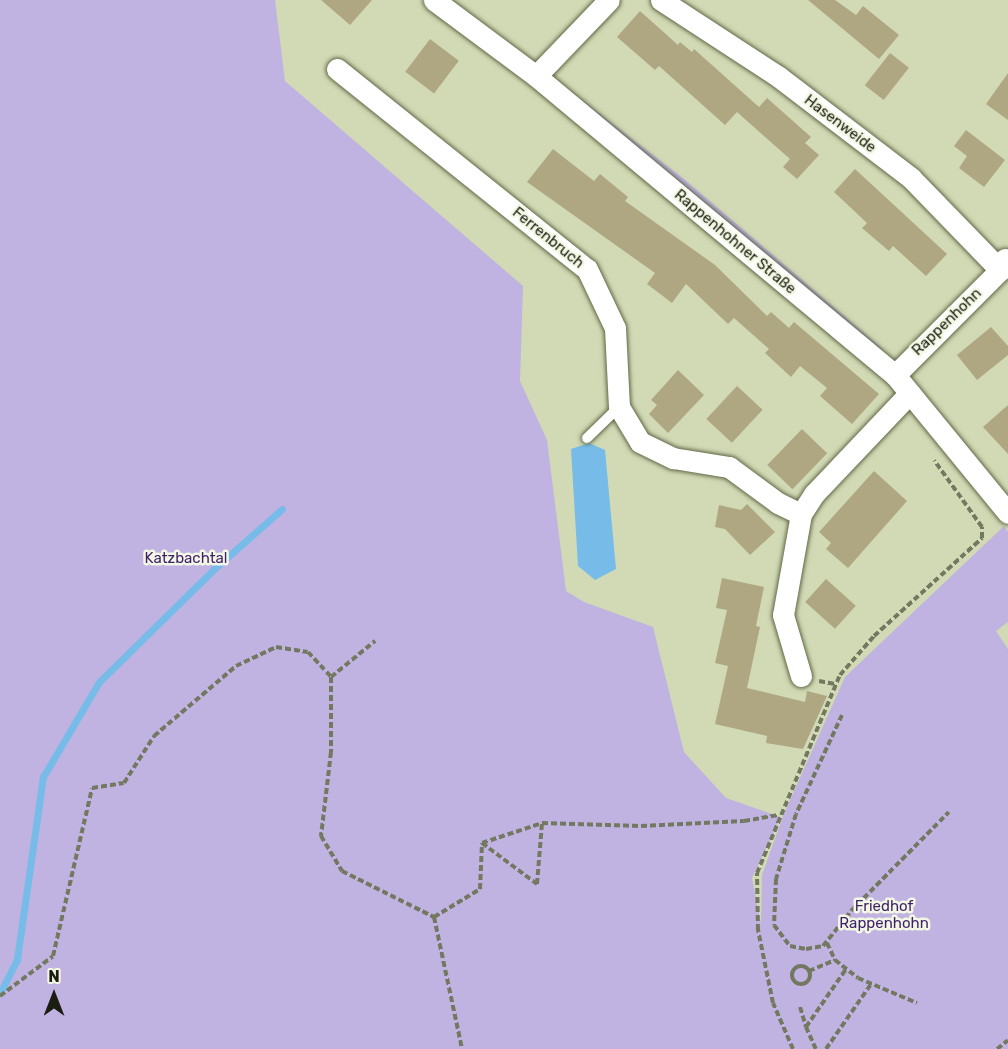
<!DOCTYPE html>
<meta charset="utf-8">
<style>
body{margin:0}
#map{position:relative;width:1008px;height:1049px;overflow:hidden;background:#d1dab5;font-family:Rubik,sans-serif}
div>[style]{position:absolute}
.green>*{inset:0;background:#c0b2e1}
.water>*{inset:0;background:#77bce8}
.stream>*{height:7px;margin:-3.5px;padding:0 3.5px;transform-origin:3.5px;border-radius:3.5px;background:#77bce8}
.building>*{inset:0;background:#aea782;transform-origin:0 0}
.path>*{height:4px;margin-top:-2px;transform-origin:0;background:repeating-linear-gradient(90deg,#737960 0 6px,transparent 0 9px)}
.path>.ring{margin:-2px;padding:0;box-sizing:content-box;background:none;border:4px solid #737960;border-radius:50%}
.roads{filter:drop-shadow(0 0 2px #616847) drop-shadow(0 0 2px #616847)}
.service>*{height:10px;margin:-5px;padding:0 5px;transform-origin:5px;border-radius:5px;background:#fff}
.minor>*{height:21px;margin:-10.5px;padding:0 10.5px;transform-origin:10.5px;border-radius:10.5px;background:#fff}
span{translate:-50% -50%;white-space:nowrap;text-align:center;line-height:1.15;-webkit-text-stroke:5px #f3f8e5;paint-order:stroke}
.street-label{font-size:15px;color:#1a1d10}
.park-label{font-size:15px;color:#3e1f6a}
.north{position:absolute;left:24px;top:965px;width:60px;height:60px;-webkit-text-stroke:4px #f3f8e5;paint-order:stroke;rotate:0deg;font-size:16px;font-weight:700;line-height:24px;text-align:center;color:#1a1d10}
.north::after{content:'';display:block;margin:auto;width:21px;height:27px;background:#1a1d10;clip-path:polygon(50% 0,100% 100%,50% 72%,0 100%)}
</style>
<div id="map">
<div class="green">
<div style="clip-path:polygon(0 0,275px 0,285px 81px,523px 286px,520px 381px,547px 440px,566px 591px,584px 602px,653px 627px,684px 752px,726px 798px,781px 817px,752px 878px,761px 924px,762px 875px,783px 816px,845px 677px,1004px 526px,1008px 532px,1008px 622px,996px 631px,1008px 649px,1008px 1049px,0 1049px)"></div>
<div style="clip-path:polygon(563px 85px,684px 179px,883px 349px,880px 351px)"></div>
</div>
<div class="water">
<div style="clip-path:polygon(589px 443px,605px 450px,616px 569px,595px 580px,578px 566px,571px 449px)"></div>
</div>
<div class="stream">
<div style="left:0;top:993px;width:38px;rotate:-63deg"></div>
<div style="left:17px;top:959px;width:184px;rotate:-81.9deg"></div>
<div style="left:43px;top:777px;width:110px;rotate:-59.5deg"></div>
<div style="left:99px;top:682px;width:163px;rotate:-44.5deg"></div>
<div style="left:215px;top:568px;width:89px;rotate:-41.4deg"></div>
</div>
<div class="building">
<div style="clip-path:polygon(321px 0,372px 0,350px 25px)"></div>
<div style="clip-path:polygon(808px 0,835px 0,856px 15px,863px 6px,899px 35px,879px 59px)"></div>
<div style="clip-path:polygon(640px 11px,678px 45px,680px 42px,692px 52px,694px 49px,759px 107px,767px 98px,811px 137px,805px 143px,819px 155px,797px 179px,783px 167px,790px 159px,737px 112px,725px 125px,659px 66px,655px 70px,617px 37px)"></div>
<div style="left:430px;top:39px;width:36px;height:41px;rotate:37deg"></div>
<div style="left:890px;top:53px;width:24px;height:41px;rotate:38deg"></div>
<div style="clip-path:polygon(1008px 73px,1008px 120px,986px 104px)"></div>
<div style="clip-path:polygon(966px 130px,1005px 160px,984px 187px,959px 168px,967px 156px,954px 146px)"></div>
<div style="clip-path:polygon(553px 149px,594px 181px,600px 174px,628px 197px,625px 201px,715px 265px,767px 316px,771px 312px,789px 328px,794px 322px,879px 394px,852px 424px,820px 396px,827px 388px,800px 366px,791px 377px,765px 353px,769px 349px,734px 318px,728px 324px,686px 284px,672px 303px,647px 284px,655px 273px,527px 182px)"></div>
<div style="clip-path:polygon(855px 169px,947px 254px,926px 276px,893px 246px,889px 251px,862px 228px,867px 223px,834px 192px)"></div>
<div style="clip-path:polygon(991px 327px,1008px 346px,1008px 355px,977px 380px,957px 355px)"></div>
<div style="clip-path:polygon(678px 370px,704px 395px,668px 433px,649px 414px,657px 405px,651px 400px)"></div>
<div style="left:737px;top:386px;width:35px;height:45px;rotate:43deg"></div>
<div style="clip-path:polygon(1008px 405px,1008px 454px,983px 427px)"></div>
<div style="left:802px;top:429px;width:35px;height:50px;rotate:44deg"></div>
<div style="clip-path:polygon(874px 471px,907px 501px,848px 568px,826px 549px,831px 543px,819px 532px)"></div>
<div style="clip-path:polygon(747px 504px,775px 532px,750px 555px,725px 529px,715px 527px,719px 505px,741px 510px)"></div>
<div style="clip-path:polygon(722px 578px,764px 587px,756px 626px,760px 627px,747px 688px,805px 702px,807px 691px,827px 696px,803px 749px,766px 743px,767px 736px,715px 724px,728px 666px,715px 663px,727px 610px,716px 608px)"></div>
<div style="left:826px;top:579px;width:40px;height:31px;rotate:42deg"></div>
</div>
<div class="path">
<div style="left:331px;top:677px;width:57px;rotate:-39.3deg"></div>
<div style="left:819px;top:681px;width:16px;rotate:11deg"></div>
<div style="left:842px;top:715px;width:109px;rotate:114.9deg"></div>
<div style="left:796px;top:814px;width:68px;rotate:107.1deg"></div>
<div style="left:776px;top:879px;width:46px;rotate:92.5deg"></div>
<div style="left:774px;top:925px;width:26px;rotate:53deg"></div>
<div style="left:790px;top:946px;width:16px;rotate:11deg"></div>
<div style="left:806px;top:949px;width:17px;rotate:-10deg"></div>
<div style="left:823px;top:946px;width:45px;rotate:-51.3deg"></div>
<div style="left:851px;top:911px;width:139px;rotate:-45.3deg"></div>
<div style="left:482px;top:843px;width:63px;rotate:-18.4deg"></div>
<div style="left:434px;top:917px;width:54px;rotate:-31.3deg"></div>
<div style="left:480px;top:889px;width:46px;rotate:-87.5deg"></div>
<div style="left:482px;top:843px;width:69px;rotate:36.7deg"></div>
<div style="left:537px;top:884px;width:61px;rotate:-85.3deg"></div>
<div style="left:542px;top:823px;width:99px;rotate:1.7deg"></div>
<div style="left:641px;top:826px;width:103px;rotate:-2.8deg"></div>
<div style="left:744px;top:821px;width:35px;rotate:-10deg"></div>
<div style="left:827px;top:943px;width:19px;rotate:65deg"></div>
<div style="left:835px;top:960px;width:29px;rotate:38deg"></div>
<div style="left:858px;top:978px;width:64px;rotate:23deg"></div>
<div class="ring" style="left:792px;top:966px;width:14px;height:14px"></div>
<div style="left:809px;top:971px;width:28px;rotate:-23deg"></div>
<div style="left:0;top:996px;width:66px;rotate:-37deg"></div>
<div style="left:53px;top:956px;width:172px;rotate:-76.9deg"></div>
<div style="left:92px;top:788px;width:32px;rotate:-9deg"></div>
<div style="left:124px;top:783px;width:56px;rotate:-57.4deg"></div>
<div style="left:154px;top:736px;width:108px;rotate:-40.5deg"></div>
<div style="left:236px;top:666px;width:44px;rotate:-25.4deg"></div>
<div style="left:276px;top:647px;width:32px;rotate:9deg"></div>
<div style="left:308px;top:652px;width:34px;rotate:47deg"></div>
<div style="left:331px;top:677px;width:75px;rotate:90deg"></div>
<div style="left:331px;top:752px;width:85px;rotate:96.8deg"></div>
<div style="left:321px;top:836px;width:41px;rotate:59deg"></div>
<div style="left:342px;top:871px;width:103px;rotate:26.6deg"></div>
<div style="left:434px;top:917px;width:135px;rotate:78deg"></div>
<div style="left:800px;top:1007px;width:21px;rotate:73deg"></div>
<div style="left:806px;top:1027px;width:70px;rotate:-55.4deg"></div>
<div style="left:806px;top:1027px;width:24px;rotate:66deg"></div>
<div style="left:793px;top:1049px;width:50px;rotate:-113.5deg"></div>
<div style="left:773px;top:1003px;width:75px;rotate:-101.6deg"></div>
<div style="left:758px;top:930px;width:57px;rotate:-91deg"></div>
<div style="left:757px;top:873px;width:215px;rotate:-67.3deg"></div>
<div style="left:840px;top:675px;width:52px;rotate:-48.9deg"></div>
<div style="left:874px;top:636px;width:146px;rotate:-42.2deg"></div>
<div style="left:982px;top:538px;width:11px;rotate:-90deg"></div>
<div style="left:982px;top:527px;width:82px;rotate:-125.6deg"></div>
<div style="left:826px;top:1049px;width:79px;rotate:-55.3deg"></div>
<div style="left:997px;top:1049px;width:14px;rotate:-39deg"></div>
</div>
<div class="roads">
<div class="service">
<div style="left:587px;top:438px;width:45px;rotate:-44.1deg"></div>
</div>
<div class="minor">
<div style="left:434px;top:0;width:127px;rotate:36.7deg"></div>
<div style="left:536px;top:76px;width:467px;rotate:39.8deg"></div>
<div style="left:895px;top:375px;width:178px;rotate:50.7deg"></div>
<div style="left:661px;top:0;width:141px;rotate:33.1deg"></div>
<div style="left:779px;top:77px;width:166px;rotate:37.4deg"></div>
<div style="left:911px;top:178px;width:128px;rotate:45.9deg"></div>
<div style="left:1000px;top:270px;width:10px;rotate:-37deg"></div>
<div style="left:337px;top:69px;width:320px;rotate:38.7deg"></div>
<div style="left:587px;top:269px;width:65px;rotate:64.6deg"></div>
<div style="left:615px;top:328px;width:79px;rotate:87.1deg"></div>
<div style="left:619px;top:407px;width:41px;rotate:59deg"></div>
<div style="left:640px;top:442px;width:37px;rotate:26deg"></div>
<div style="left:673px;top:458px;width:57px;rotate:9.1deg"></div>
<div style="left:729px;top:467px;width:61px;rotate:36.3deg"></div>
<div style="left:778px;top:503px;width:25px;rotate:26deg"></div>
<div style="left:536px;top:76px;width:105px;rotate:-46.2deg"></div>
<div style="left:895px;top:375px;width:148px;rotate:-45deg"></div>
<div style="left:1000px;top:270px;width:12px;rotate:-66deg"></div>
<div style="left:801px;top:676px;width:64px;rotate:-106.4deg"></div>
<div style="left:783px;top:615px;width:103px;rotate:-79.9deg"></div>
<div style="left:801px;top:514px;width:24px;rotate:-57deg"></div>
<div style="left:814px;top:494px;width:139px;rotate:-46.5deg"></div>
</div>
</div>
<div class="street-label">
<span style="left:840px;top:124px;rotate:37deg">Hasenweide</span>
<span style="left:548px;top:238px;rotate:39deg">Ferrenbruch</span>
<span style="left:735px;top:242px;rotate:40deg">Rappenhohner Straße</span>
<span style="left:947px;top:322px;rotate:-44deg">Rappenhohn</span>
</div>
<div class="park-label">
<span style="left:186px;top:559px">Katzbachtal</span>
<span style="left:884px;top:915px">Friedhof<br>Rappenhohn</span>
</div>
<div class="north">N</div>
</div>
